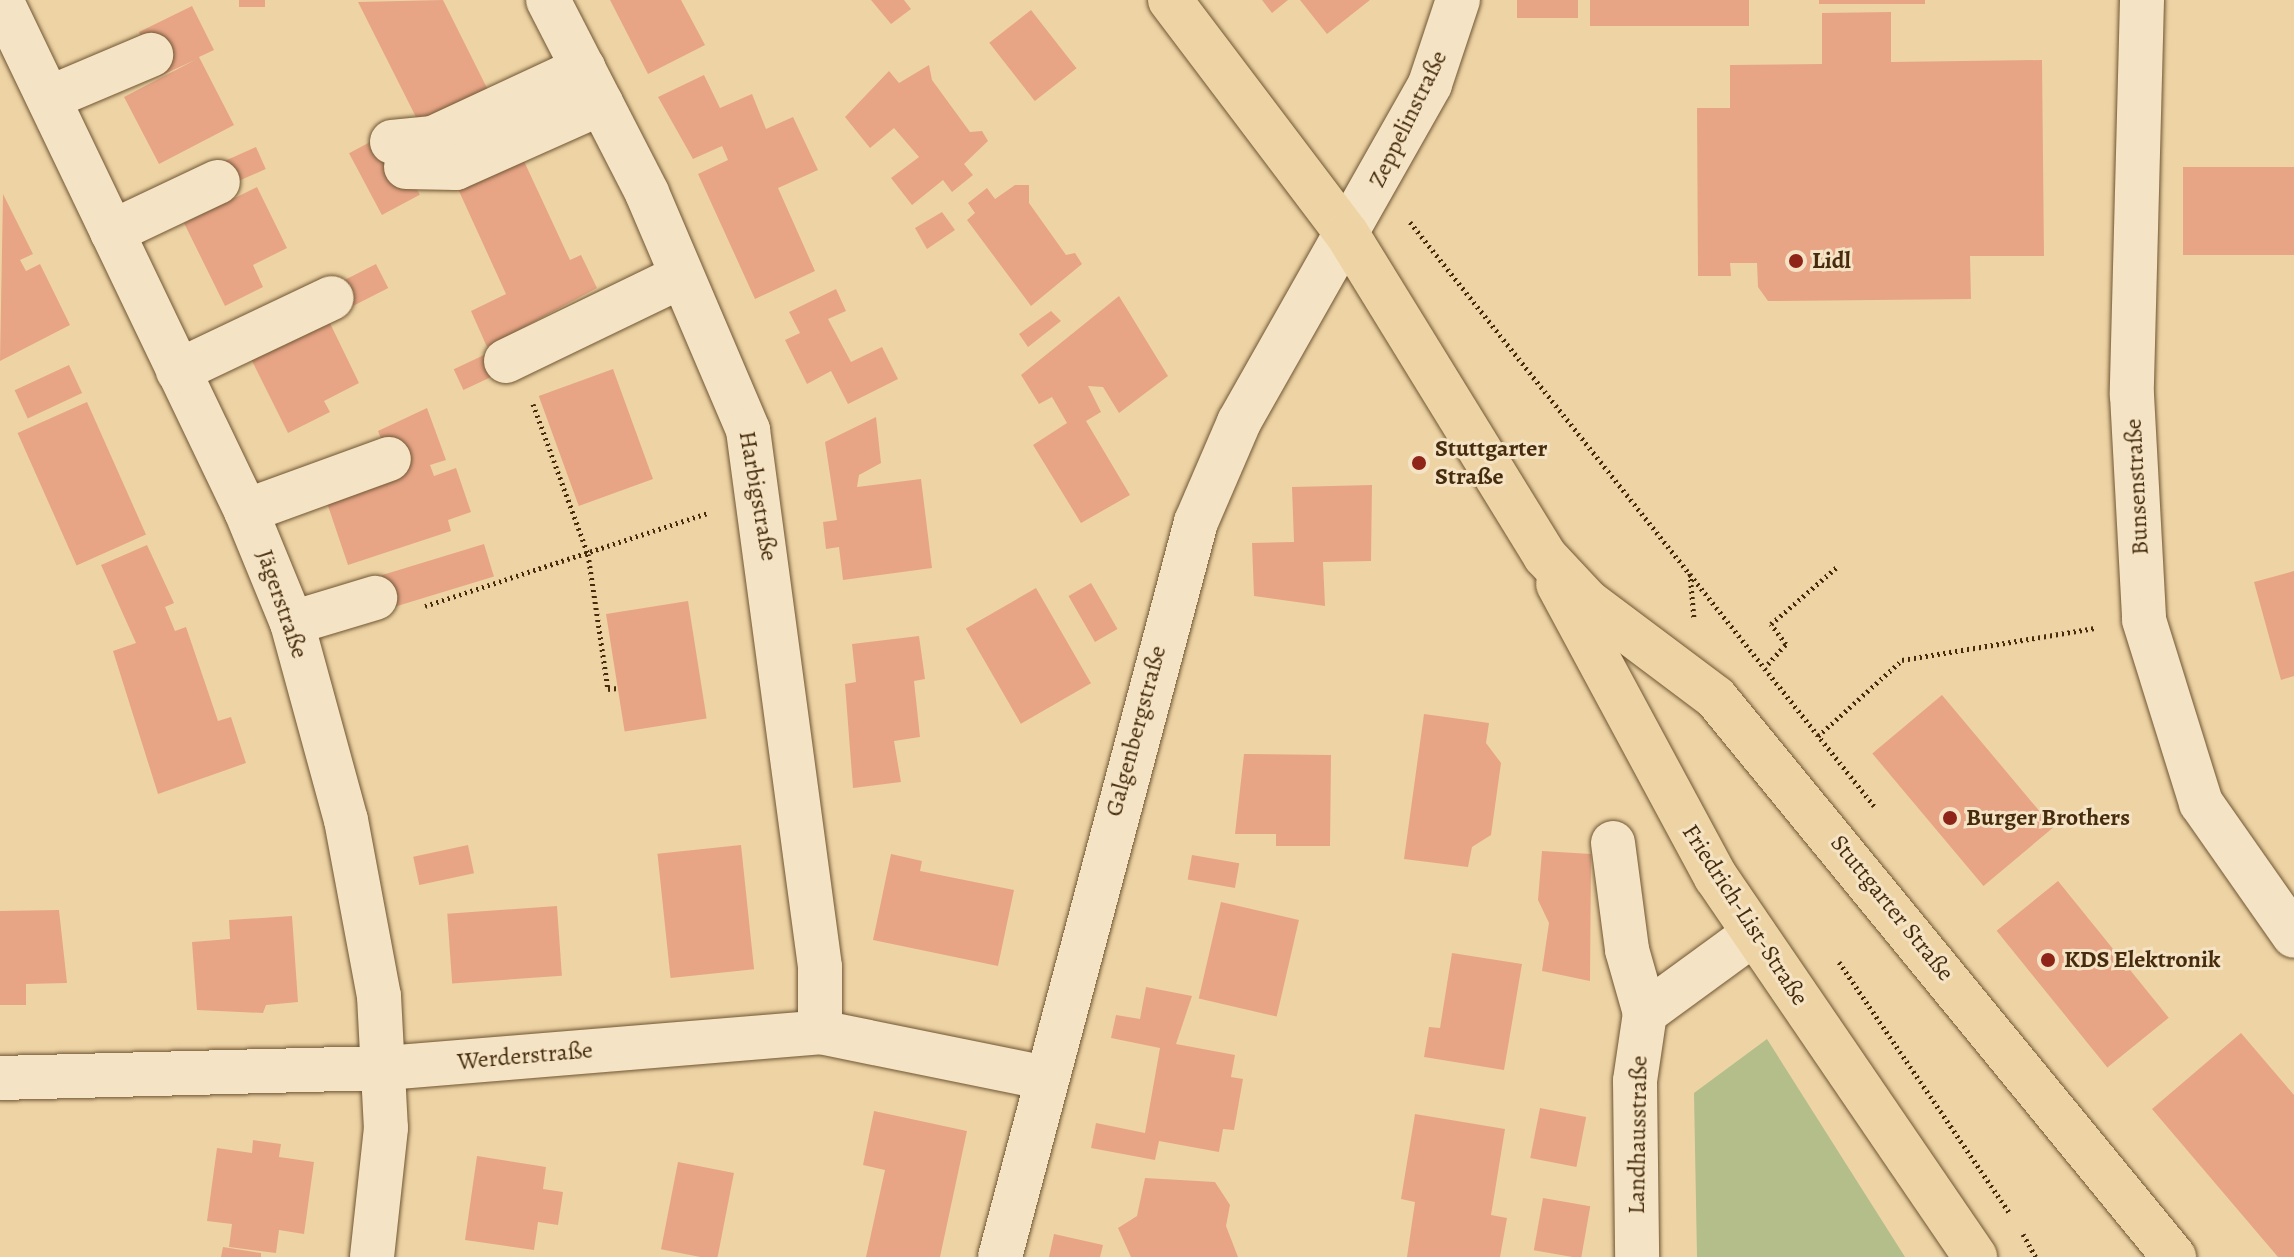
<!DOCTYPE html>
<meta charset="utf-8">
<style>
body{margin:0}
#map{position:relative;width:2294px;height:1257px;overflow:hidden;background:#eed4a5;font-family:Alegreya,serif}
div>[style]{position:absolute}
.green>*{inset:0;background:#b3be8b}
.building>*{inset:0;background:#e7a586;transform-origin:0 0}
.path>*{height:5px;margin-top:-2.5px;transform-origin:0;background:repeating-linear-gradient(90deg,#462c0d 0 2px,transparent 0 6px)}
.roads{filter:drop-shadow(0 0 2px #705633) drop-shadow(0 0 2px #705633)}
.minor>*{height:44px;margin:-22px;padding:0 22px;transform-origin:22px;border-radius:22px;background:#f4e3c4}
.major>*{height:44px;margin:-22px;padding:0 22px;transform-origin:22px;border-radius:22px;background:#eed4a5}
.dots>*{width:22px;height:22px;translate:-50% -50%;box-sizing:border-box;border:4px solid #f4e3c4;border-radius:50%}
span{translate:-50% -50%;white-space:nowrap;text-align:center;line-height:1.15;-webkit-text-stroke:6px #f4e3c4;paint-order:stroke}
.street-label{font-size:24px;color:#462c0d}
.poi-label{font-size:24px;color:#462c0d;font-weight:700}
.left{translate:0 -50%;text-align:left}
</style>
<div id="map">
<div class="green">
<div style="clip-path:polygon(1767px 1039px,1905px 1257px,1697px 1257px,1694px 1093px)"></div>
</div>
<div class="building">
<div style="left:239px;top:0;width:26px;height:7px"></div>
<div style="clip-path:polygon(443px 0,490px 94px,422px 129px,358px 2px)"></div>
<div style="clip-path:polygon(610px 0,681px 0,705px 45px,648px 74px)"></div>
<div style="clip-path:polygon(871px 0,904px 0,911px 9px,891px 24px)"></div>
<div style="clip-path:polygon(1262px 0,1288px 0,1272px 13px)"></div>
<div style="clip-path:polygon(1300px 0,1370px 0,1327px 34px)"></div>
<div style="left:1517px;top:0;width:61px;height:18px"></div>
<div style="left:1590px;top:0;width:159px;height:26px"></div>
<div style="left:1819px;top:0;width:106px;height:4px"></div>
<div style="clip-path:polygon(192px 6px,214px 50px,199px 57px,234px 125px,159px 164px,124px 97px,195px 60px,160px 76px,139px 32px)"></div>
<div style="left:1031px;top:10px;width:74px;height:53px;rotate:52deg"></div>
<div style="clip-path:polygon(1891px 12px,1891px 62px,2042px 60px,2044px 256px,1970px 256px,1971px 299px,1768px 301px,1758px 287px,1757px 263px,1730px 263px,1731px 276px,1698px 276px,1697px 108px,1730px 108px,1730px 65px,1822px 64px,1822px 13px)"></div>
<div style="clip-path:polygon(929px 65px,932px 80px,970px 132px,982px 131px,988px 141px,964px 164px,973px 175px,952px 192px,943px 180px,912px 205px,891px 178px,919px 157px,894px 128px,870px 148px,845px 117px,889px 71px,899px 83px)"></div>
<div style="clip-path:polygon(704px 75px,720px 108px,752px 94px,766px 129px,793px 117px,818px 170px,778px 188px,815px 271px,755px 299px,698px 174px,728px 160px,722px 146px,693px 159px,658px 97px)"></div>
<div style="left:387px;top:133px;width:70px;height:43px;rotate:62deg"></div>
<div style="left:256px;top:147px;width:24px;height:49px;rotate:66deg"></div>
<div style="clip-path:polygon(523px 159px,570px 260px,581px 255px,597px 288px,487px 347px,471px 311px,506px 294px,458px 189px)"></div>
<div style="left:2294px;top:167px;width:88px;height:111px;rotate:90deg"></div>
<div style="clip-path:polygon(1015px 185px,1029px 185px,1029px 203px,1066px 255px,1075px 253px,1082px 264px,1031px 306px,967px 220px,975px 213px,968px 203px,987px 188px,995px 199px)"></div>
<div style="clip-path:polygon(257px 187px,287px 248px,253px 265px,263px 287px,225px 306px,184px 223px)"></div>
<div style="clip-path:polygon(3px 194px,33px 254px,20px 260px,26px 271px,40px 264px,70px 325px,0 361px)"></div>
<div style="clip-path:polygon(942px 212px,955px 230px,927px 249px,915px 228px)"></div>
<div style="left:376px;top:264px;width:27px;height:54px;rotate:63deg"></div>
<div style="clip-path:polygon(836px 289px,846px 311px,828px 319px,851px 362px,882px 347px,898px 379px,848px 404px,831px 371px,807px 384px,785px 340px,800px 333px,789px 312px)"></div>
<div style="clip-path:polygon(1119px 296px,1168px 376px,1119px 413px,1103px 387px,1088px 386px,1101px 412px,1086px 421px,1130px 495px,1081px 523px,1033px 445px,1067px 423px,1052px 397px,1039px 404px,1021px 375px)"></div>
<div style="clip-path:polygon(1051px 311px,1061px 321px,1028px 347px,1019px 334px)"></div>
<div style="clip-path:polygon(326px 315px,359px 383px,324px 401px,330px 412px,288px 433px,248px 353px)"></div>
<div style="left:499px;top:348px;width:23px;height:50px;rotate:65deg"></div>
<div style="left:69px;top:365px;width:31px;height:60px;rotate:65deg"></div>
<div style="left:613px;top:369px;width:117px;height:79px;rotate:70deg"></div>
<div style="left:87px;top:402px;width:145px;height:76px;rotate:66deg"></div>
<div style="clip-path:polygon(427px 408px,446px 460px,430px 465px,434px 476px,456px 468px,471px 512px,448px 520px,451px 531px,348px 565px,326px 500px,389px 459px,378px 431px)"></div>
<div style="clip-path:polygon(876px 417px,881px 463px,859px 475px,857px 487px,921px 479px,932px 568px,843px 580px,839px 547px,826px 549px,823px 522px,837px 520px,825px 442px)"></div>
<div style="clip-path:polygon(1372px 485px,1371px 561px,1323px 562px,1325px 606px,1254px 596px,1252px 543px,1294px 542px,1292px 487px)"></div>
<div style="left:484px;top:544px;width:34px;height:120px;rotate:73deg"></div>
<div style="clip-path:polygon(147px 545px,174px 603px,165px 607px,175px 631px,186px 627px,218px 721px,231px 717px,246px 763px,158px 794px,113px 651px,136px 643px,101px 565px)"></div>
<div style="clip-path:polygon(2294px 571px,2294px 676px,2281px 680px,2254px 582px)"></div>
<div style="left:1091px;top:583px;width:53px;height:26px;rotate:60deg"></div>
<div style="left:1036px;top:588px;width:110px;height:81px;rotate:60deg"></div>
<div style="left:688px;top:601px;width:119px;height:83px;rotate:81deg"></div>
<div style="clip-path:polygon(919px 636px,925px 679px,914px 681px,920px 737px,894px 741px,901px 782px,853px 788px,845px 684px,856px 682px,852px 644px)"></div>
<div style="left:1942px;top:695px;width:173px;height:91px;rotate:50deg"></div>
<div style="clip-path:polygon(1424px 714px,1489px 723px,1486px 743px,1501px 763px,1491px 835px,1472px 847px,1468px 867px,1404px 859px)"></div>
<div style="clip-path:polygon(1244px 754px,1331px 755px,1330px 846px,1276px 846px,1276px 834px,1235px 834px)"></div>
<div style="left:468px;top:845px;width:29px;height:56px;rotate:78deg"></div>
<div style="left:741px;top:845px;width:125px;height:84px;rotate:84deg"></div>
<div style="clip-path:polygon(1542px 851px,1591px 854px,1590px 981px,1542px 971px,1549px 923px,1538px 900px)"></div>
<div style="clip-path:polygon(891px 854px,922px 861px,920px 871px,1014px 890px,998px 966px,873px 940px)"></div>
<div style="left:1192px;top:855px;width:48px;height:25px;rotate:10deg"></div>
<div style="left:2058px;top:881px;width:176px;height:79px;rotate:51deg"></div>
<div style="left:1221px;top:902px;width:80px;height:99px;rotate:13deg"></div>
<div style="left:557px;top:906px;width:70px;height:110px;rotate:86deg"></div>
<div style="clip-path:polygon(59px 910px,67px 983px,26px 984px,26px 1005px,0 1005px,0 911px)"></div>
<div style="clip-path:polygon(292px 916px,298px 1002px,266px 1005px,263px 1013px,197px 1010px,192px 942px,230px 939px,229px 920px)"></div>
<div style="clip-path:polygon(1452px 953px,1522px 964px,1504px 1070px,1424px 1057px,1429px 1027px,1440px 1028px)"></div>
<div style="clip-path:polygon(1146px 987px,1192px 996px,1176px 1044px,1235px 1055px,1231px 1077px,1243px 1079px,1234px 1130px,1223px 1129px,1219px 1152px,1159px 1141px,1155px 1160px,1091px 1148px,1096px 1123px,1145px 1133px,1160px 1048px,1111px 1038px,1116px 1015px,1140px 1019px)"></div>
<div style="clip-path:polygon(2241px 1033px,2294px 1095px,2294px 1257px,2278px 1257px,2152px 1109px)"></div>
<div style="left:1540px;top:1108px;width:47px;height:51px;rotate:11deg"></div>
<div style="clip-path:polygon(874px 1111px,967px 1131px,940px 1257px,866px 1257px,885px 1170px,863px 1165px)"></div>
<div style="clip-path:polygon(1415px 1114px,1505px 1129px,1491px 1215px,1507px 1218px,1500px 1257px,1407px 1257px,1415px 1202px,1401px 1199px)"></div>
<div style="clip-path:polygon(253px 1140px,281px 1144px,279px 1157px,314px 1162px,304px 1234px,279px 1230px,276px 1253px,229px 1247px,232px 1224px,207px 1221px,217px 1148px,252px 1153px)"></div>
<div style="clip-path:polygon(477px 1156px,546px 1167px,543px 1189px,563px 1192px,558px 1225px,538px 1222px,534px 1250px,465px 1240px)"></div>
<div style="left:678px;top:1162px;width:57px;height:89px;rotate:11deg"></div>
<div style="clip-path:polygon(1145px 1178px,1215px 1182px,1230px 1205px,1226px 1226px,1238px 1257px,1131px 1257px,1118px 1228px,1137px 1216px)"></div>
<div style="left:1543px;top:1198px;width:48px;height:53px;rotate:10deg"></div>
<div style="clip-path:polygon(1054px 1234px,1103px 1245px,1100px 1257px,1049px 1257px)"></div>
<div style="clip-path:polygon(223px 1247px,261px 1253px,261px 1257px,221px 1257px)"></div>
</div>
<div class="path">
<div style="left:1410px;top:222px;width:746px;rotate:51.53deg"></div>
<div style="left:533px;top:404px;width:160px;rotate:69.9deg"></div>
<div style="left:588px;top:554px;width:136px;rotate:81.6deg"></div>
<div style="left:608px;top:689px;width:10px;rotate:-6deg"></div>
<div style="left:1690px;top:573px;width:46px;rotate:85deg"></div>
<div style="left:425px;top:606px;width:298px;rotate:-18.2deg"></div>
<div style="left:1768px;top:664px;width:27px;rotate:-48deg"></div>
<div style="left:1786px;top:644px;width:25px;rotate:-127deg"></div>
<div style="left:1771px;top:624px;width:87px;rotate:-40.8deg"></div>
<div style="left:1818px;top:736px;width:113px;rotate:-42.1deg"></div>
<div style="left:1902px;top:660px;width:197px;rotate:-9.4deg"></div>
<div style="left:1839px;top:962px;width:302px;rotate:55.8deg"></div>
<div style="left:2023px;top:1234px;width:26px;rotate:61deg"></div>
</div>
<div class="roads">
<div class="minor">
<div style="left:1px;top:0;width:567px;rotate:64.38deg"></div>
<div style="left:246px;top:511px;width:121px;rotate:67.7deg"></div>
<div style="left:292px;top:623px;width:204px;rotate:74.7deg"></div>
<div style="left:346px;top:820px;width:179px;rotate:79.4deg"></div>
<div style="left:379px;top:996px;width:132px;rotate:87deg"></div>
<div style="left:386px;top:1128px;width:130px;rotate:96.2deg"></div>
<div style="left:548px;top:0;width:217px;rotate:62.8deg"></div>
<div style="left:647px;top:193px;width:258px;rotate:66.9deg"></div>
<div style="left:748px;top:430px;width:542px;rotate:82.36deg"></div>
<div style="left:820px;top:967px;width:65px;rotate:90deg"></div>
<div style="left:2142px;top:0;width:395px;rotate:91.5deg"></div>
<div style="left:2132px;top:395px;width:225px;rotate:86.9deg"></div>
<div style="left:2144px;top:620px;width:192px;rotate:72.7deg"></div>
<div style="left:2201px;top:803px;width:162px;rotate:55deg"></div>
<div style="left:49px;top:98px;width:111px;rotate:-22.9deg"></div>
<div style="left:392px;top:142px;width:41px;rotate:-5.6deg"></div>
<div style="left:433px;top:138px;width:166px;rotate:-25deg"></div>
<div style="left:406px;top:167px;width:50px;rotate:1.1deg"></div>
<div style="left:456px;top:168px;width:159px;rotate:-24.1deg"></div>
<div style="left:112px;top:232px;width:117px;rotate:-25.3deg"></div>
<div style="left:506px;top:361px;width:195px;rotate:-25.8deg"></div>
<div style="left:178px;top:371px;width:170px;rotate:-25.4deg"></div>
<div style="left:246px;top:511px;width:152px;rotate:-20deg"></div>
<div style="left:292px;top:623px;width:87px;rotate:-16.8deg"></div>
<div style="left:1613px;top:843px;width:108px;rotate:82.5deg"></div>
<div style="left:1627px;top:950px;width:66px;rotate:74.1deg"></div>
<div style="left:1645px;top:1013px;width:69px;rotate:98.4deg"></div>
<div style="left:1635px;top:1081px;width:176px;rotate:89.3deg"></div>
<div style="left:1645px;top:1013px;width:132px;rotate:-36.1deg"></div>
<div style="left:0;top:1078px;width:386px;rotate:-1.5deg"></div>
<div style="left:386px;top:1068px;width:435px;rotate:-4.7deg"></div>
<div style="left:820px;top:1032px;width:231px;rotate:11.5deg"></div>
<div style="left:1000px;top:1257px;width:761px;rotate:-75.07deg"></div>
<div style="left:1196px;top:522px;width:109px;rotate:-66.7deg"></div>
<div style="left:1239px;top:422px;width:388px;rotate:-60.5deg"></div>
<div style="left:1430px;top:84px;width:89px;rotate:-71.6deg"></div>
</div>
<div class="major">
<div style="left:1170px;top:0;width:293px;rotate:52.9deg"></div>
<div style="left:1347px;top:234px;width:378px;rotate:58.4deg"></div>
<div style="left:1545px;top:556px;width:62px;rotate:47deg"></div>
<div style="left:1587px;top:601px;width:161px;rotate:36.9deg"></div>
<div style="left:1716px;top:698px;width:723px;rotate:50.67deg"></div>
<div style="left:1558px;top:584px;width:333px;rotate:61.7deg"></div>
<div style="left:1716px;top:877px;width:460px;rotate:55.7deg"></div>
</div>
</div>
<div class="dots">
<div style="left:1796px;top:261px;background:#8f2418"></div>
<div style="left:1419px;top:463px;background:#8f2418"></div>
<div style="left:1950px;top:818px;background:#8f2418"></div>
<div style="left:2048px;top:960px;background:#8f2418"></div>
</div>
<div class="street-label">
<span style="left:1408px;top:119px;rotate:-64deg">Zeppelinstraße</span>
<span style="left:2137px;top:487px;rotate:-93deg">Bunsenstraße</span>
<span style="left:758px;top:496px;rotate:80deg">Harbigstraße</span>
<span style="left:282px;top:604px;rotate:71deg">Jägerstraße</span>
<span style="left:1136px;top:731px;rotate:-75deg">Galgenbergstraße</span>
<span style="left:1892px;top:908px;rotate:51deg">Stuttgarter Straße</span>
<span style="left:1745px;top:915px;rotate:57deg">Friedrich-List-Straße</span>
<span style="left:525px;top:1056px;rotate:-5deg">Werderstraße</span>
<span style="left:1638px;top:1135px;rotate:-89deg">Landhausstraße</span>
</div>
<div class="poi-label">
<span class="left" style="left:1812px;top:261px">Lidl</span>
<span class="left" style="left:1435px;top:463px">Stuttgarter<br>Straße</span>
<span class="left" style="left:1966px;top:818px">Burger Brothers</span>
<span class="left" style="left:2064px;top:960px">KDS Elektronik</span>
</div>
</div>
